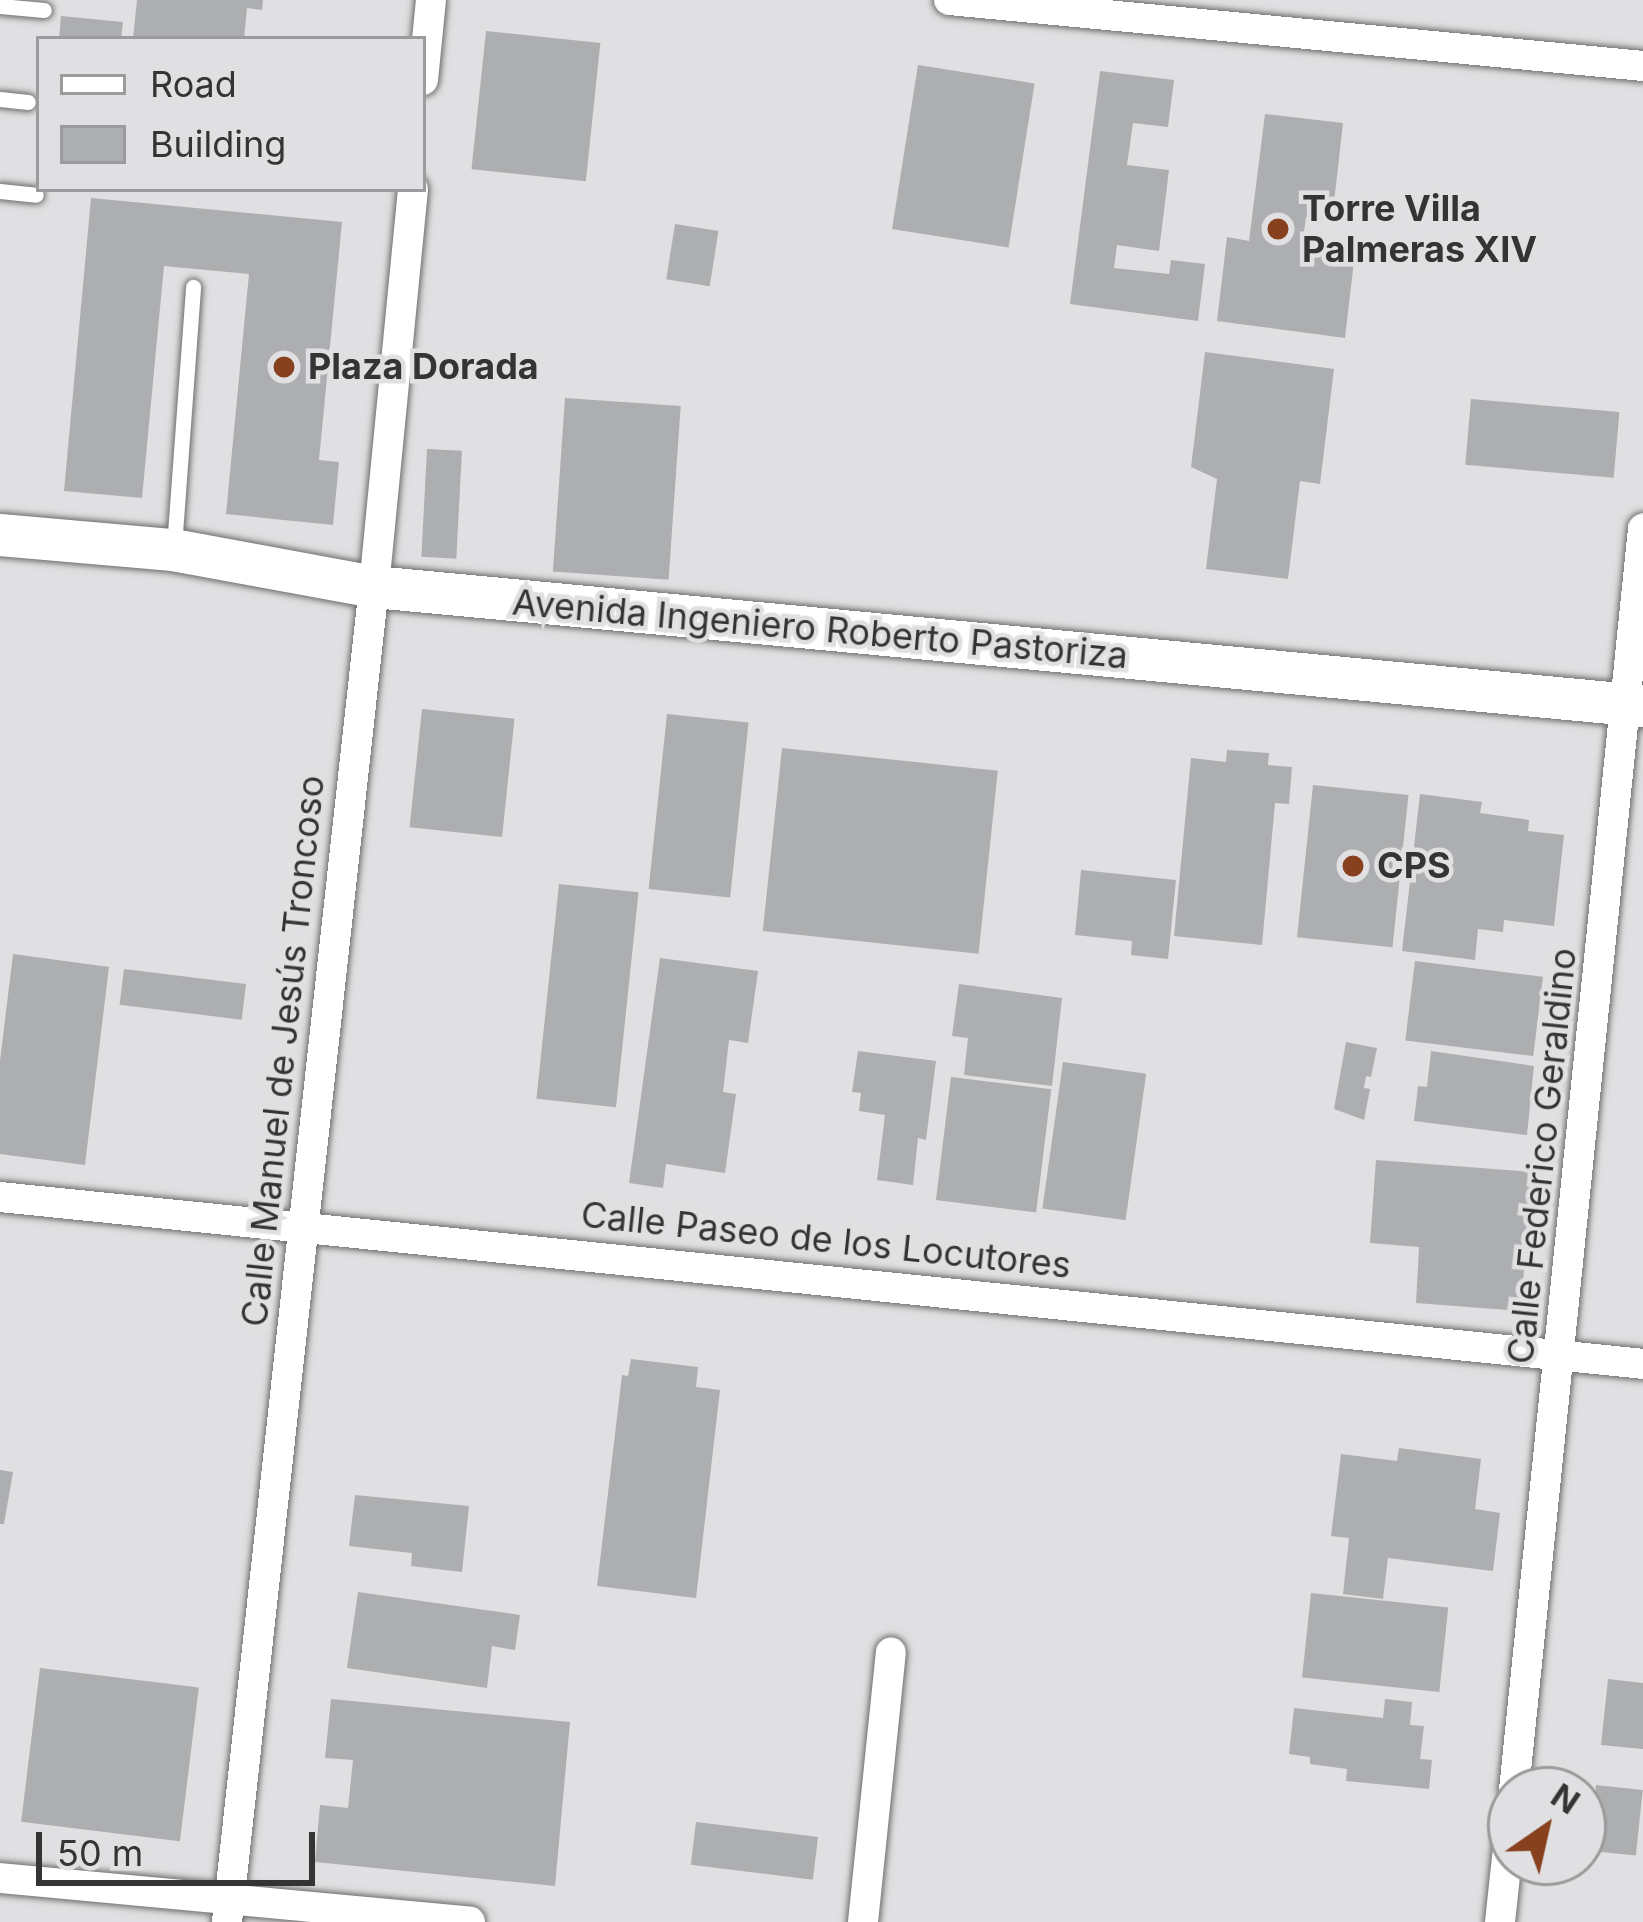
<!DOCTYPE html>
<meta charset="utf-8">
<style>
body{margin:0}
#map{position:relative;width:1643px;height:1922px;overflow:hidden;background:#e0e0e2;font-family:Inter,sans-serif}
div>[style]{position:absolute}
.building>*{inset:0;background:#adaeb0;transform-origin:0 0}
.roads{filter:drop-shadow(0 0 3px #6e6e70) drop-shadow(0 0 3px #6e6e70)}
.lane>*{height:15px;margin:-7.5px;padding:0 7.5px;transform-origin:7.5px;border-radius:7.5px;background:#fff}
.street>*{height:30px;margin:-15px;padding:0 15px;transform-origin:15px;border-radius:15px;background:#fff}
.secondary>*{height:42px;margin:-21px;padding:0 21px;transform-origin:21px;border-radius:21px;background:#fff}
.dots>*{width:33px;height:33px;translate:-50% -50%;box-sizing:border-box;border:6px solid #e0e0e2;border-radius:50%}
span{translate:-50% -50%;white-space:nowrap;text-align:center;line-height:1.15;-webkit-text-stroke:9px #e0e0e2;paint-order:stroke}
.poi-label{font-size:36px;color:#343435;font-weight:700}
.left{translate:0 -50%;text-align:left}
.street-label{font-size:36px;color:#343435}
.legend{position:absolute;left:36px;top:36px;width:390px;height:156px;box-sizing:border-box;background:#e0e0e2;border:3px solid #9b9b9d;margin:0;padding:15px 21px;list-style:none;font-size:36px;color:#343435}
.legend li{display:flex;align-items:center;gap:24px;height:60px}
.legend b{width:60px;border:3px solid #9b9b9d}
.north{position:absolute;left:1487px;top:1766px;width:120px;height:120px;box-sizing:border-box;background:#e0e0e2;border:3px solid #9b9b9d;border-radius:50%;rotate:34deg;font-size:33px;font-weight:700;line-height:48px;text-align:center;color:#343435}
.north::after{content:'';display:block;margin:auto;width:42px;height:54px;background:#88411f;clip-path:polygon(50% 0,100% 100%,50% 72%,0 100%)}
.scale{position:absolute;left:36px;top:1832px;width:279px;height:54px;box-sizing:border-box;border:6px solid #343435;border-top:0;padding-left:15px;font-size:36px;line-height:42px;white-space:nowrap;color:#343435;-webkit-text-stroke:9px #e0e0e2;paint-order:stroke}
</style>
<div id="map">
<div class="building">
<div style="clip-path:polygon(137px 0,263px 0,262px 10px,247px 8px,244px 39px,133px 39px)"></div>
<div style="clip-path:polygon(61px 16px,123px 22px,121px 39px,59px 39px)"></div>
<div style="left:486px;top:31px;width:115px;height:139px;rotate:6deg"></div>
<div style="left:918px;top:65px;width:118px;height:166px;rotate:9deg"></div>
<div style="clip-path:polygon(1100px 71px,1174px 80px,1168px 127px,1133px 123px,1127px 165px,1169px 170px,1159px 251px,1117px 245px,1114px 268px,1169px 274px,1171px 260px,1205px 264px,1198px 321px,1070px 304px)"></div>
<div style="clip-path:polygon(1265px 114px,1343px 123px,1332px 220px,1306px 217px,1302px 247px,1355px 253px,1345px 338px,1217px 321px,1227px 237px,1249px 241px)"></div>
<div style="clip-path:polygon(91px 198px,342px 222px,319px 460px,339px 462px,333px 525px,226px 514px,249px 274px,164px 266px,142px 498px,64px 491px)"></div>
<div style="left:675px;top:224px;width:44px;height:56px;rotate:9deg"></div>
<div style="clip-path:polygon(1205px 352px,1334px 369px,1320px 484px,1300px 481px,1288px 579px,1206px 569px,1217px 479px,1191px 467px)"></div>
<div style="left:565px;top:398px;width:116px;height:174px;rotate:4deg"></div>
<div style="left:1471px;top:399px;width:149px;height:66px;rotate:5deg"></div>
<div style="left:427px;top:449px;width:35px;height:108px;rotate:3deg"></div>
<div style="left:422px;top:709px;width:93px;height:119px;rotate:6deg"></div>
<div style="left:667px;top:714px;width:82px;height:176px;rotate:6deg"></div>
<div style="left:782px;top:748px;width:217px;height:184px;rotate:6deg"></div>
<div style="clip-path:polygon(1227px 750px,1269px 753px,1268px 765px,1292px 767px,1289px 804px,1275px 803px,1262px 945px,1174px 936px,1191px 758px,1226px 762px)"></div>
<div style="left:1313px;top:785px;width:96px;height:153px;rotate:6deg"></div>
<div style="clip-path:polygon(1420px 794px,1482px 802px,1480px 813px,1529px 820px,1528px 831px,1564px 835px,1554px 926px,1504px 920px,1503px 932px,1478px 929px,1475px 960px,1402px 951px)"></div>
<div style="clip-path:polygon(1081px 870px,1176px 880px,1168px 959px,1131px 955px,1132px 941px,1075px 935px)"></div>
<div style="left:559px;top:884px;width:80px;height:216px;rotate:6deg"></div>
<div style="clip-path:polygon(13px 954px,109px 967px,85px 1165px,0 1154px,0 1061px)"></div>
<div style="clip-path:polygon(660px 958px,758px 971px,748px 1043px,729px 1040px,723px 1092px,736px 1094px,725px 1173px,666px 1164px,663px 1188px,629px 1183px)"></div>
<div style="left:1415px;top:961px;width:129px;height:80px;rotate:7deg"></div>
<div style="left:124px;top:969px;width:123px;height:36px;rotate:7deg"></div>
<div style="clip-path:polygon(959px 984px,1062px 998px,1052px 1086px,964px 1075px,968px 1038px,952px 1036px)"></div>
<div style="clip-path:polygon(1346px 1042px,1377px 1048px,1371px 1077px,1366px 1076px,1364px 1088px,1370px 1089px,1364px 1120px,1334px 1109px)"></div>
<div style="clip-path:polygon(858px 1051px,936px 1061px,926px 1140px,918px 1138px,913px 1185px,877px 1180px,885px 1115px,859px 1111px,861px 1093px,852px 1092px)"></div>
<div style="clip-path:polygon(1431px 1051px,1534px 1066px,1527px 1135px,1414px 1121px,1418px 1086px,1427px 1087px)"></div>
<div style="left:1063px;top:1062px;width:84px;height:148px;rotate:8deg"></div>
<div style="left:951px;top:1077px;width:101px;height:124px;rotate:7deg"></div>
<div style="clip-path:polygon(1376px 1160px,1531px 1172px,1521px 1311px,1416px 1303px,1419px 1247px,1370px 1243px)"></div>
<div style="clip-path:polygon(631px 1359px,698px 1367px,696px 1387px,720px 1390px,696px 1598px,597px 1586px,622px 1375px,628px 1376px)"></div>
<div style="clip-path:polygon(1399px 1448px,1481px 1459px,1475px 1509px,1500px 1513px,1493px 1571px,1388px 1558px,1383px 1599px,1343px 1594px,1349px 1538px,1331px 1536px,1341px 1454px,1397px 1461px)"></div>
<div style="clip-path:polygon(0 1470px,13px 1472px,4px 1524px,0 1524px)"></div>
<div style="clip-path:polygon(355px 1495px,469px 1506px,462px 1572px,411px 1566px,412px 1553px,349px 1546px)"></div>
<div style="clip-path:polygon(358px 1592px,520px 1615px,515px 1650px,492px 1646px,487px 1688px,347px 1668px)"></div>
<div style="left:1311px;top:1593px;width:138px;height:85px;rotate:6deg"></div>
<div style="left:40px;top:1668px;width:160px;height:155px;rotate:7deg"></div>
<div style="clip-path:polygon(1608px 1679px,1643px 1683px,1643px 1749px,1601px 1745px)"></div>
<div style="clip-path:polygon(331px 1699px,570px 1722px,555px 1886px,315px 1862px,320px 1805px,348px 1808px,353px 1760px,325px 1758px)"></div>
<div style="clip-path:polygon(1385px 1699px,1412px 1702px,1410px 1725px,1424px 1726px,1420px 1759px,1432px 1760px,1429px 1789px,1346px 1781px,1347px 1769px,1310px 1764px,1310px 1757px,1289px 1754px,1294px 1708px,1383px 1718px)"></div>
<div style="left:1596px;top:1785px;width:47px;height:66px;rotate:6deg"></div>
<div style="left:696px;top:1822px;width:123px;height:43px;rotate:7deg"></div>
</div>
<div class="roads">
<div class="lane">
<div style="left:0;top:6px;width:44px;rotate:5.2deg"></div>
<div style="left:0;top:99px;width:28px;rotate:6deg"></div>
<div style="left:0;top:191px;width:36px;rotate:6deg"></div>
<div style="left:174px;top:547px;width:261px;rotate:-85.8deg"></div>
</div>
<div class="street">
<div style="left:949px;top:0;width:697px;rotate:5.43deg"></div>
<div style="left:423px;top:80px;width:80px;rotate:-84.3deg"></div>
<div style="left:0;top:1197px;width:1651px;rotate:5.8deg"></div>
<div style="left:1514px;top:1790px;width:1268px;rotate:-84.16deg"></div>
<div style="left:0;top:1878px;width:472px;rotate:5.3deg"></div>
<div style="left:227px;top:1922px;width:1343px;rotate:-83.72deg"></div>
<div style="left:374px;top:587px;width:400px;rotate:-84.4deg"></div>
<div style="left:863px;top:1922px;width:271px;rotate:-84.1deg"></div>
<div style="left:1500px;top:1922px;width:102px;rotate:-83.8deg"></div>
</div>
<div class="secondary">
<div style="left:0;top:535px;width:174px;rotate:5deg"></div>
<div style="left:173px;top:550px;width:204px;rotate:10.4deg"></div>
<div style="left:374px;top:587px;width:1275px;rotate:5.36deg"></div>
</div>
</div>
<div class="dots">
<div style="left:1278px;top:229px;background:#88411f"></div>
<div style="left:284px;top:367px;background:#88411f"></div>
<div style="left:1353px;top:866px;background:#88411f"></div>
</div>
<div class="poi-label">
<span class="left" style="left:1302px;top:229px">Torre Villa<br>Palmeras XIV</span>
<span class="left" style="left:308px;top:367px">Plaza Dorada</span>
<span class="left" style="left:1377px;top:866px">CPS</span>
</div>
<div class="street-label">
<span style="left:820px;top:629px;rotate:5deg">Avenida Ingeniero Roberto Pastoriza</span>
<span style="left:283px;top:1051px;rotate:-84deg">Calle Manuel de Jesús Troncoso</span>
<span style="left:1542px;top:1156px;rotate:-84deg">Calle Federico Geraldino</span>
<span style="left:826px;top:1240px;rotate:6deg">Calle Paseo de los Locutores</span>
</div>
<ul class="legend">
<li><b style="height:15px;background:#fff"></b>Road</li>
<li><b style="height:33px;background:#adaeb0"></b>Building</li>
</ul>
<div class="north">N</div>
<div class="scale">50 m</div>
</div>
